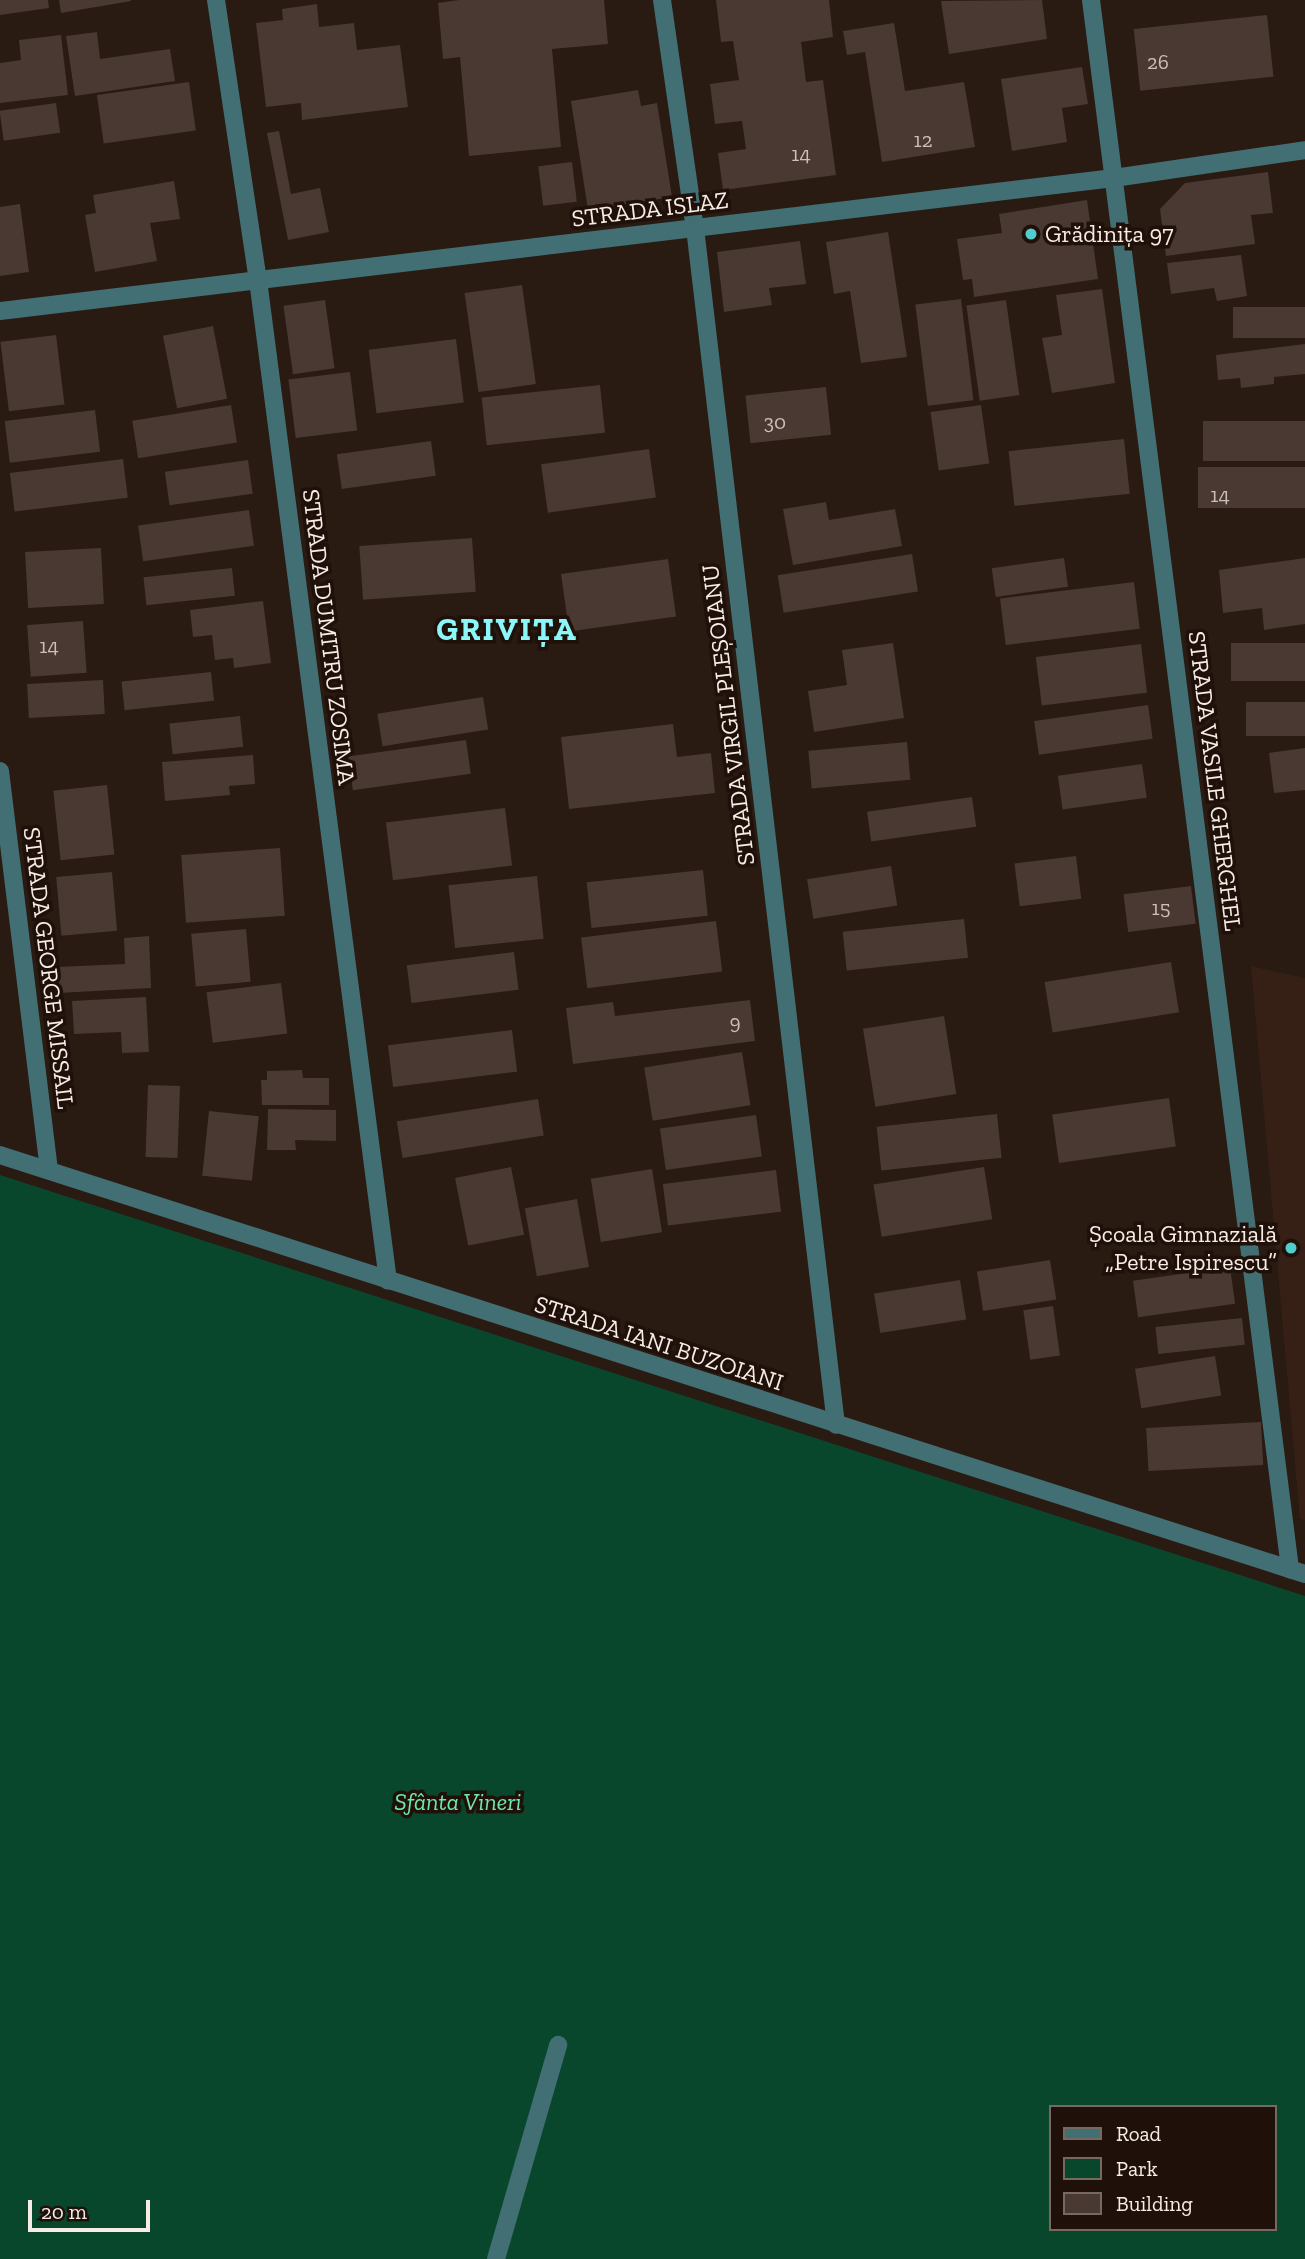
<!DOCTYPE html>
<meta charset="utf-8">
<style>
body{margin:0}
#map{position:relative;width:1305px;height:2259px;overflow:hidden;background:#291a12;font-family:"Zilla Slab",serif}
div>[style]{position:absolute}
.built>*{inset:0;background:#362016}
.green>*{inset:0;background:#09472d}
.building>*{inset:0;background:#4a3832;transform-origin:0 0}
.service>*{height:18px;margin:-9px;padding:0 9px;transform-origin:9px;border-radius:9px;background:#426f73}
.minor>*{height:18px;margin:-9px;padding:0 9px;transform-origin:9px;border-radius:9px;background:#426f73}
.tertiary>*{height:18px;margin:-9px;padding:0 9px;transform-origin:9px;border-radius:9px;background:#426f73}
.dots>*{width:19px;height:19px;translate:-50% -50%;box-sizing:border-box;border:4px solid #1f110a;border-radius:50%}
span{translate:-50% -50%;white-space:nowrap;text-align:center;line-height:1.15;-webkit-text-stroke:7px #1f110a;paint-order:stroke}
.number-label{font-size:21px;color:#ccbfb9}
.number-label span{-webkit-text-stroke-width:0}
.street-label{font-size:24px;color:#f7ece6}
.poi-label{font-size:24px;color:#f7ece6}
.left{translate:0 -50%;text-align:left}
.right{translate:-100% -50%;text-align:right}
.park-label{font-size:24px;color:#6ee8ab;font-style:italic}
.district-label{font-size:32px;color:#8bf7f8;font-weight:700;letter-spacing:2px}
.legend{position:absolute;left:1049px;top:2105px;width:228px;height:126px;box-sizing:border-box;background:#1f110a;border:2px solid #756962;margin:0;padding:9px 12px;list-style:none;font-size:21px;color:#f7ece6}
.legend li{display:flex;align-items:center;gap:14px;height:35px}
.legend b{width:35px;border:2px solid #756962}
.scale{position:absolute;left:28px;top:2200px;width:122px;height:32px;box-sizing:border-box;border:4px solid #f7ece6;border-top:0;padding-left:9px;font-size:21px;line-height:24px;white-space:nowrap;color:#f7ece6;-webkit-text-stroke:5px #1f110a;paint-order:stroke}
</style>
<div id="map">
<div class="built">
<div style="clip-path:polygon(1251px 966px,1305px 978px,1305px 1520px,1300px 1519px)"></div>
</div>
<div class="green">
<div style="clip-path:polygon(evenodd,0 1175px,1305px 1596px,1305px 2259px,0 2259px,0 1175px,1051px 2107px,1275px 2107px,1275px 2229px,1051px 2229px,1051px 2107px)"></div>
</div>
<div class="building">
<div style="clip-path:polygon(0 0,48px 0,49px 8px,0 15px)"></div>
<div style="clip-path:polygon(59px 0,131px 0,131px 1px,61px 13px)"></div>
<div style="clip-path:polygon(459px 0,604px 0,608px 44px,552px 49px,561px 147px,469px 156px,460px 57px,443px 59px,438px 3px)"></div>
<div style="clip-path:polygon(716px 0,829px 0,833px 37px,801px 42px,806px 82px,823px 80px,836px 175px,723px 190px,718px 153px,746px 149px,742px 121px,715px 124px,710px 84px,739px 80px,733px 41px,721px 42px)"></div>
<div style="clip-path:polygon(1042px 0,1047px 39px,949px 54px,941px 1px)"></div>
<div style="clip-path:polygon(317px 4px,319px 27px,354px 23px,357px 50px,400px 45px,408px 107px,302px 120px,301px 103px,266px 107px,256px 23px,283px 20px,282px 9px)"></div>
<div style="left:1267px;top:15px;width:62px;height:134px;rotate:84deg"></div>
<div style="clip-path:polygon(894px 23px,905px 91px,964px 82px,975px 147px,882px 162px,865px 52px,847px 55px,843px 31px)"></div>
<div style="clip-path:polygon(97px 32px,100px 59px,170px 49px,175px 81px,75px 96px,66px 36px)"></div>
<div style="clip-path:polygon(61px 35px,68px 95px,0 103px,0 63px,21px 60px,19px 40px)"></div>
<div style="clip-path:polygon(1082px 67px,1088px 104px,1062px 108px,1067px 142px,1012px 151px,1001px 79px)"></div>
<div style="left:189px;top:82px;width:49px;height:93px;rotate:82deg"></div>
<div style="clip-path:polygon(638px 90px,641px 106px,657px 103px,672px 197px,588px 210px,571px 101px)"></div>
<div style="left:56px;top:103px;width:30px;height:57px;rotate:82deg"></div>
<div style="clip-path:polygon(279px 131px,291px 194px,320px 188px,329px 232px,288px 240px,267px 133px)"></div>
<div style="left:572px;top:162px;width:40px;height:34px;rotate:83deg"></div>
<div style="clip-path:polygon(1268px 172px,1273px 213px,1251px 215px,1255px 244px,1166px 256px,1160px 209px,1185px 183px)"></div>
<div style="clip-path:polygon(174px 181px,180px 219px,150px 223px,157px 261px,95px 272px,85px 215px,96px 213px,93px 195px)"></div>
<div style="clip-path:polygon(1087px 200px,1098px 279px,974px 297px,972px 279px,963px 280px,957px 239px,1002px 233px,999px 214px)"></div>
<div style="clip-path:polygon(20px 204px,29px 272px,0 276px,0 207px)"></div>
<div style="clip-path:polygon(888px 232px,907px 357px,861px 363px,850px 291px,834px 294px,826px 242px)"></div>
<div style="clip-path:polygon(800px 241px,806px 284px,769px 288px,772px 305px,724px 312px,717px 252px)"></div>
<div style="clip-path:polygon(1241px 255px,1247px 296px,1217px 301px,1214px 288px,1171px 294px,1167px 263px)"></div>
<div style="left:522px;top:285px;width:100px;height:58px;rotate:82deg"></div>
<div style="clip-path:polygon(1102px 289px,1115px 383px,1052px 393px,1042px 338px,1062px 335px,1056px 295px)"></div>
<div style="left:961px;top:299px;width:102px;height:46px;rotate:83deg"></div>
<div style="left:325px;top:300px;width:69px;height:42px;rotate:82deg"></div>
<div style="left:1006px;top:300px;width:96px;height:40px;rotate:82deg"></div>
<div style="left:1305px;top:307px;width:31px;height:72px;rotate:90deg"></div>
<div style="left:213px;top:326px;width:74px;height:51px;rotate:79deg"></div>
<div style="left:56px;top:335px;width:70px;height:56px;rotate:83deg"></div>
<div style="left:456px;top:339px;width:64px;height:88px;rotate:83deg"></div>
<div style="clip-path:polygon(1305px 344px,1305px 374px,1274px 377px,1274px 384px,1241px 388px,1240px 378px,1218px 380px,1216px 355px)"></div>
<div style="left:350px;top:372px;width:59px;height:62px;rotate:83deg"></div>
<div style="left:600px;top:385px;width:48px;height:119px;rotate:84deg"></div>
<div style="left:826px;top:387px;width:48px;height:81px;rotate:84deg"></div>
<div style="left:231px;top:405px;width:38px;height:100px;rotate:81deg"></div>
<div style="left:981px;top:405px;width:59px;height:51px;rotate:82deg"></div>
<div style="left:95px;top:410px;width:42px;height:91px;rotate:83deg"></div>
<div style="left:1305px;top:421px;width:40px;height:102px;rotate:90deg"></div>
<div style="left:1124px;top:439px;width:55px;height:116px;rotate:84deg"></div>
<div style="left:431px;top:441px;width:35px;height:95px;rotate:82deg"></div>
<div style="left:649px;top:449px;width:49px;height:109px;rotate:82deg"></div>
<div style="left:123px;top:459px;width:39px;height:114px;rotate:83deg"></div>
<div style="left:248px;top:460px;width:34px;height:84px;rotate:82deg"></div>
<div style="left:1305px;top:467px;width:41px;height:107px;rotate:90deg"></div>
<div style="clip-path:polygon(826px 502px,829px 520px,895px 509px,902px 546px,793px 565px,783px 509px)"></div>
<div style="left:249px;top:510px;width:36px;height:112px;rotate:82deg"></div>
<div style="left:472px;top:538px;width:54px;height:113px;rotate:86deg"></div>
<div style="left:101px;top:548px;width:56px;height:76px;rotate:87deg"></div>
<div style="left:912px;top:554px;width:38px;height:136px;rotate:81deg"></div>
<div style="left:1064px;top:558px;width:29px;height:73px;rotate:82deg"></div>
<div style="clip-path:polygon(1305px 558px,1305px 624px,1264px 630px,1262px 608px,1223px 613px,1219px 570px)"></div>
<div style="left:668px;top:559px;width:58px;height:108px;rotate:82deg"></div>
<div style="left:232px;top:568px;width:28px;height:89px;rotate:84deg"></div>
<div style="left:1134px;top:582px;width:47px;height:135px;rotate:83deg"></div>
<div style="clip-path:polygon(263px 601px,271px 663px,234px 668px,233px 658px,215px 660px,212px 635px,193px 637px,190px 610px)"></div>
<div style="left:83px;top:621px;width:52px;height:56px;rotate:86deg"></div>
<div style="clip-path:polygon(893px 643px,904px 718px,814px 732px,808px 691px,847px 685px,842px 650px)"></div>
<div style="left:1305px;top:643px;width:38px;height:74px;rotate:90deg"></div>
<div style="left:1141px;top:644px;width:49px;height:106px;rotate:83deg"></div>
<div style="left:211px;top:672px;width:29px;height:90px;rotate:84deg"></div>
<div style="left:103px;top:680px;width:34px;height:76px;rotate:87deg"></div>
<div style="left:483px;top:697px;width:33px;height:107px;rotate:81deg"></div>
<div style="left:1305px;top:702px;width:34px;height:59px;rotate:90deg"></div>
<div style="left:1148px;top:705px;width:34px;height:115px;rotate:82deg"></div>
<div style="left:240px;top:716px;width:31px;height:71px;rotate:84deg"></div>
<div style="clip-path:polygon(673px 724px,677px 757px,711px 753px,715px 793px,569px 809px,561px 737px)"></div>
<div style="left:466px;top:740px;width:34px;height:119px;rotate:82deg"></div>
<div style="left:907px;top:742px;width:38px;height:99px;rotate:85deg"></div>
<div style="clip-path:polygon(1305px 748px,1305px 790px,1274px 793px,1269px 753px)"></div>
<div style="clip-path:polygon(253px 755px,255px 784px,229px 786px,230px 795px,165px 801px,162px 762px)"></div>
<div style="left:1142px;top:764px;width:34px;height:85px;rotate:82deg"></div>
<div style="left:107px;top:785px;width:70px;height:54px;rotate:84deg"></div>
<div style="left:972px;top:797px;width:30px;height:106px;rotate:82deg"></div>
<div style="left:505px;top:808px;width:58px;height:120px;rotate:83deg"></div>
<div style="left:280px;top:848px;width:68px;height:99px;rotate:86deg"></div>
<div style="left:1076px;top:856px;width:43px;height:62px;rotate:83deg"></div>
<div style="left:891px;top:866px;width:40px;height:85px;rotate:81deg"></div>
<div style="left:703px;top:870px;width:46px;height:117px;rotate:84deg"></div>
<div style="left:112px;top:872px;width:59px;height:56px;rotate:85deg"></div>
<div style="left:537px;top:876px;width:63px;height:89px;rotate:84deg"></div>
<div style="left:1191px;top:886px;width:38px;height:68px;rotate:83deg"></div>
<div style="left:964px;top:919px;width:39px;height:122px;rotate:84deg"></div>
<div style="left:716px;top:921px;width:51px;height:136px;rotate:83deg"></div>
<div style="left:246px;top:929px;width:53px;height:55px;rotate:85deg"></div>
<div style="clip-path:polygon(149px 936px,151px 988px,58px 993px,57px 967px,125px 964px,124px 938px)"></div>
<div style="left:514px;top:952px;width:38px;height:108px;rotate:83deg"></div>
<div style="left:1171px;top:962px;width:51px;height:128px;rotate:81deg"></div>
<div style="left:281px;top:983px;width:51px;height:75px;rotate:83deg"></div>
<div style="clip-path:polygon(146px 997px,149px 1052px,122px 1053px,121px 1032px,74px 1034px,72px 1001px)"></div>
<div style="clip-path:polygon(750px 1000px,755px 1041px,573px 1064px,566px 1008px,613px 1002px,615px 1016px)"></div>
<div style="left:944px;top:1016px;width:79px;height:82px;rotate:81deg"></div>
<div style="left:512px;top:1030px;width:42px;height:125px;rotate:83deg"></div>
<div style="left:742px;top:1052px;width:54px;height:99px;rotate:81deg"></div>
<div style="clip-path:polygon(302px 1070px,303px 1078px,329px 1078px,329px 1105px,262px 1105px,261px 1080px,267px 1080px,267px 1071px)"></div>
<div style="left:148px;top:1085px;width:32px;height:72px;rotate:2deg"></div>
<div style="left:1169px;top:1098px;width:49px;height:118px;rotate:82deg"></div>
<div style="left:538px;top:1099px;width:37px;height:143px;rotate:81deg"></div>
<div style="clip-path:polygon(268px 1109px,336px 1110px,336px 1141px,295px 1140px,296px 1150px,267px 1150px)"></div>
<div style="left:209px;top:1111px;width:50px;height:65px;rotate:6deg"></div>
<div style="left:997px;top:1114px;width:44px;height:121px;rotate:84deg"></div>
<div style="left:756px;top:1115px;width:42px;height:97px;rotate:82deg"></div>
<div style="left:511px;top:1167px;width:69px;height:57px;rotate:79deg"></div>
<div style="left:984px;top:1167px;width:53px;height:112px;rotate:81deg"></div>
<div style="left:652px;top:1169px;width:64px;height:62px;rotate:81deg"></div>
<div style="left:776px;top:1170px;width:42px;height:114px;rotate:83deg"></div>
<div style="left:577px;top:1199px;width:69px;height:53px;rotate:80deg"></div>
<div style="left:1050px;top:1260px;width:40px;height:74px;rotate:81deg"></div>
<div style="left:1230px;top:1267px;width:37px;height:98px;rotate:82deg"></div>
<div style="left:960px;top:1280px;width:40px;height:87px;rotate:81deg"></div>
<div style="left:1053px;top:1306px;width:50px;height:30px;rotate:82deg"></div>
<div style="left:1242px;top:1318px;width:27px;height:87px;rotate:84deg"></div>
<div style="left:1215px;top:1356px;width:40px;height:81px;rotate:81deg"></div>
<div style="left:1261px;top:1422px;width:43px;height:115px;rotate:87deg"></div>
</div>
<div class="service">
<div style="left:496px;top:2259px;width:223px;rotate:-73.8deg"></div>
</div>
<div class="minor">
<div style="left:216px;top:0;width:283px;rotate:81.5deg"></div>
<div style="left:258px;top:280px;width:1009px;rotate:82.6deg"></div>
<div style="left:662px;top:0;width:230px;rotate:81.8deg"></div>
<div style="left:695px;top:228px;width:1205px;rotate:83.28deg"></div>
<div style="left:1091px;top:0;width:1582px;rotate:82.77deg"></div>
<div style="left:0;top:311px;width:1122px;rotate:-6.81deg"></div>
<div style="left:1114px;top:178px;width:193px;rotate:-8.3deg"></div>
<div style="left:0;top:771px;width:402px;rotate:83deg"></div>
</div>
<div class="tertiary">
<div style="left:0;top:1155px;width:1371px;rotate:17.8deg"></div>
</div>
<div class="dots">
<div style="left:1031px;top:234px;background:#52cdce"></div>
<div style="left:1291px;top:1248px;background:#52cdce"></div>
</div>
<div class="number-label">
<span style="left:1158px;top:62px">26</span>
<span style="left:923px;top:140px">12</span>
<span style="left:801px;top:154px">14</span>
<span style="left:775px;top:422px">30</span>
<span style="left:1220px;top:495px">14</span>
<span style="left:49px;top:646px">14</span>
<span style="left:1161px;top:908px">15</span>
<span style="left:735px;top:1022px">9</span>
</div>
<div class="street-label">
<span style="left:650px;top:209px;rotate:-7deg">STRADA ISLAZ</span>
<span style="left:329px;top:637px;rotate:83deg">STRADA DUMITRU ZOSIMA</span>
<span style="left:728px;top:715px;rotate:-97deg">STRADA VIRGIL PLEȘOIANU</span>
<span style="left:1215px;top:781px;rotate:83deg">STRADA VASILE GHERGHEL</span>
<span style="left:49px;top:968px;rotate:83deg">STRADA GEORGE MISSAIL</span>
<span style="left:659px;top:1343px;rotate:18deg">STRADA IANI BUZOIANI</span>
</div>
<div class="poi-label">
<span class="left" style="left:1045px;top:234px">Grădinița 97</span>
<span class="right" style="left:1277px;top:1248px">Școala Gimnazială<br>„Petre Ispirescu”</span>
</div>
<div class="park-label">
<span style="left:458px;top:1802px">Sfânta Vineri</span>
</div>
<div class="district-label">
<span style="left:507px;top:629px">GRIVIȚA</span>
</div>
<ul class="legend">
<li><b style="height:9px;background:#426f73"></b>Road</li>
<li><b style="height:19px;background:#09472d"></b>Park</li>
<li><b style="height:19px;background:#4a3832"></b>Building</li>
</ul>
<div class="scale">20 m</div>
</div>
